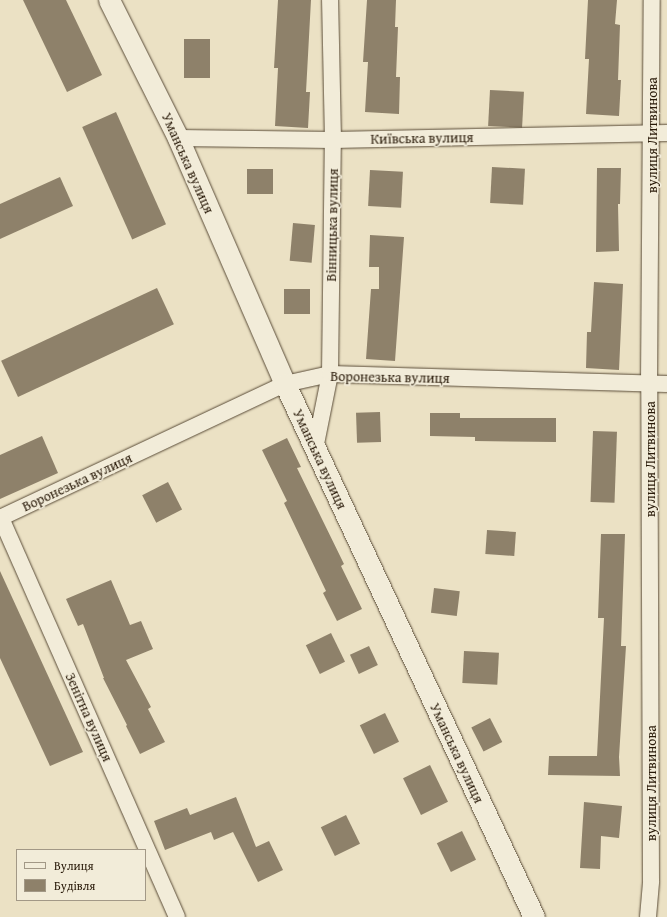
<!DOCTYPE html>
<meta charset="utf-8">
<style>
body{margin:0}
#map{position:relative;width:667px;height:917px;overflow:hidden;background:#ebe1c4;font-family:"Gentium Book Plus",serif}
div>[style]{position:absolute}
.building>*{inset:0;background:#8e816a;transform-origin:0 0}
.roads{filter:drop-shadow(0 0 1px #5a4c38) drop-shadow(0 0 1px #5a4c38)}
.minor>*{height:16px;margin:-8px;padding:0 8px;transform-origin:8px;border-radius:8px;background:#f2ecd9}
.tertiary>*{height:21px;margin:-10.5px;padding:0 10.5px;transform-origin:10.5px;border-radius:10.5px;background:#f2ecd9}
span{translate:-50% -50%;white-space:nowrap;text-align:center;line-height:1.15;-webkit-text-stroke:3px #f2ecd9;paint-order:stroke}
.street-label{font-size:14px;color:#291a09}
.legend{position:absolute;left:16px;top:849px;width:130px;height:52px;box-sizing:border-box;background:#f2ecd9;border:1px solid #a29886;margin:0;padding:5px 7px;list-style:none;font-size:12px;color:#291a09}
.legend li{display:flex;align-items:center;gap:8px;height:20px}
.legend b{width:20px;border:1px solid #a29886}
</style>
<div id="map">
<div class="building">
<div style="clip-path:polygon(23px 0,66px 0,102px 75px,67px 92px)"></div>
<div style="clip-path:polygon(278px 0,311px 0,306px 92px,310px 92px,308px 128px,275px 126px,278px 68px,274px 68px)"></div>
<div style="clip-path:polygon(367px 0,396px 0,395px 27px,398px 27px,396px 77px,400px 77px,399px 114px,365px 112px,368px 62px,363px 62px)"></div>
<div style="clip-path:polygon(588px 0,617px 0,615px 24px,620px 25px,618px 80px,621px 80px,619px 116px,586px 114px,589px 59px,585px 59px)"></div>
<div style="left:184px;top:39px;width:26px;height:39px"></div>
<div style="left:490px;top:90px;width:34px;height:36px;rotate:3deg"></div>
<div style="left:116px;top:112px;width:123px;height:37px;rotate:66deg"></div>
<div style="left:492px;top:167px;width:33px;height:36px;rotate:3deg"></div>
<div style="clip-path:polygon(597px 168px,621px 168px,620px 204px,618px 204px,619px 251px,596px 252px)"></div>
<div style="left:247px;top:169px;width:26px;height:25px"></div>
<div style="left:370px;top:170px;width:33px;height:36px;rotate:3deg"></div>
<div style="clip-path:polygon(60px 177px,73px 206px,0 239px,0 204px)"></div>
<div style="left:293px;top:223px;width:22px;height:38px;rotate:5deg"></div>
<div style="clip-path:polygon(370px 235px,404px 237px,395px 361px,366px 359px,371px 289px,379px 289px,379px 267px,369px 267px)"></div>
<div style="clip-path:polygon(594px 282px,623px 284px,619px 370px,586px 368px,587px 332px,591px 332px)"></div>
<div style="left:157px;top:288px;width:40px;height:172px;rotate:65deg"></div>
<div style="left:284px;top:289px;width:26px;height:25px"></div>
<div style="left:380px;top:412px;width:30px;height:24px;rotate:88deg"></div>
<div style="clip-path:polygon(430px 413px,460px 413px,460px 418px,556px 418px,556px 442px,475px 441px,475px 437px,430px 436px)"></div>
<div style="left:593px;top:431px;width:24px;height:71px;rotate:2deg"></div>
<div style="clip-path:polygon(42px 436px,58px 473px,0 499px,0 455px)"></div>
<div style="clip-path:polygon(287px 438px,301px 467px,297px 468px,344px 564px,341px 566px,362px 609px,337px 621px,323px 593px,326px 591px,284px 503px,287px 501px,262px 450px)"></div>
<div style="left:168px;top:482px;width:31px;height:29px;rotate:63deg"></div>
<div style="left:487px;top:530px;width:29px;height:24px;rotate:4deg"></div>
<div style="clip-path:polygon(601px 534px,625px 534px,621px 646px,626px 646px,619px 757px,620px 776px,548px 775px,549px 756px,597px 756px,604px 618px,598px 618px)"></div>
<div style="clip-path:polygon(0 571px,83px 752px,50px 766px,0 658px)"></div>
<div style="clip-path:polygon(111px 580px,130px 625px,141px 621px,153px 649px,126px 660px,151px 707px,148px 709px,165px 742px,140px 754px,126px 726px,127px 725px,103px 678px,104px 678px,83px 624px,78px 626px,66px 599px)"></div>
<div style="left:434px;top:588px;width:26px;height:25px;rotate:7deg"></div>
<div style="left:331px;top:633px;width:32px;height:28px;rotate:64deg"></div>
<div style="left:369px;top:646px;width:21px;height:21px;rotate:65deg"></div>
<div style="left:464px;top:651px;width:35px;height:32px;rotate:3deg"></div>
<div style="left:385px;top:713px;width:32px;height:28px;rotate:64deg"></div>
<div style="left:490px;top:718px;width:27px;height:21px;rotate:63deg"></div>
<div style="left:430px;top:765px;width:41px;height:30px;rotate:64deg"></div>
<div style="clip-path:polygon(236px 797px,256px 847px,269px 841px,283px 870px,258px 882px,233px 832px,214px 840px,211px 832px,165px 850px,154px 821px,187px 808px,190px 815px)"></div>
<div style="clip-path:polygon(584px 802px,622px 806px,619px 838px,601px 836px,600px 869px,580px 868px)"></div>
<div style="left:346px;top:815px;width:32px;height:28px;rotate:64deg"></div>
<div style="left:462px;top:831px;width:32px;height:28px;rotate:64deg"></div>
</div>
<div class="roads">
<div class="minor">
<div style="left:178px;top:138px;width:155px;rotate:0.7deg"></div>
<div style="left:333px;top:140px;width:334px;rotate:-1.2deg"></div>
<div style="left:315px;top:449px;width:76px;rotate:-78.7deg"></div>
<div style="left:330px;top:374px;width:234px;rotate:-89.3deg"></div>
<div style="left:333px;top:140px;width:140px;rotate:-91.2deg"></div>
<div style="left:0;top:518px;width:315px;rotate:-25.2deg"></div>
<div style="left:285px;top:384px;width:46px;rotate:-12.5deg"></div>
<div style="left:330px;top:374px;width:337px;rotate:1.7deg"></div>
<div style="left:1px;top:518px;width:436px;rotate:66.2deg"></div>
<div style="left:648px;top:917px;width:36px;rotate:-85deg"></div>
<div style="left:651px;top:881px;width:497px;rotate:-90.2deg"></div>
<div style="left:649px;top:384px;width:384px;rotate:-89.6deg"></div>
</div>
<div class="tertiary">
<div style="left:109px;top:0;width:154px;rotate:63.4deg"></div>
<div style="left:178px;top:138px;width:268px;rotate:66.5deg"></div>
<div style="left:285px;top:384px;width:588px;rotate:64.96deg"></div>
</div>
</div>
<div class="street-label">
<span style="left:652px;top:135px;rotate:-90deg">вулиця Литвинова</span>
<span style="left:422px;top:138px;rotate:-1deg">Київська вулиця</span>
<span style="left:188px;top:163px;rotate:66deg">Уманська вулиця</span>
<span style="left:332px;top:225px;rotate:-89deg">Вінницька вулиця</span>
<span style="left:390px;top:377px;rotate:1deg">Воронезька вулиця</span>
<span style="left:320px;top:459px;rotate:65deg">Уманська вулиця</span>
<span style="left:650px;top:459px;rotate:-90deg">вулиця Литвинова</span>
<span style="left:77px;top:482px;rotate:-25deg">Воронезька вулиця</span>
<span style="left:89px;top:717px;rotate:66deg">Зенітна вулиця</span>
<span style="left:457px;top:753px;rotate:65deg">Уманська вулиця</span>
<span style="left:651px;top:783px;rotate:-90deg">вулиця Литвинова</span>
</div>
<ul class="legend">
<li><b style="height:5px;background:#f2ecd9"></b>Вулиця</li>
<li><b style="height:11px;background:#8e816a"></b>Будівля</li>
</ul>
</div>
